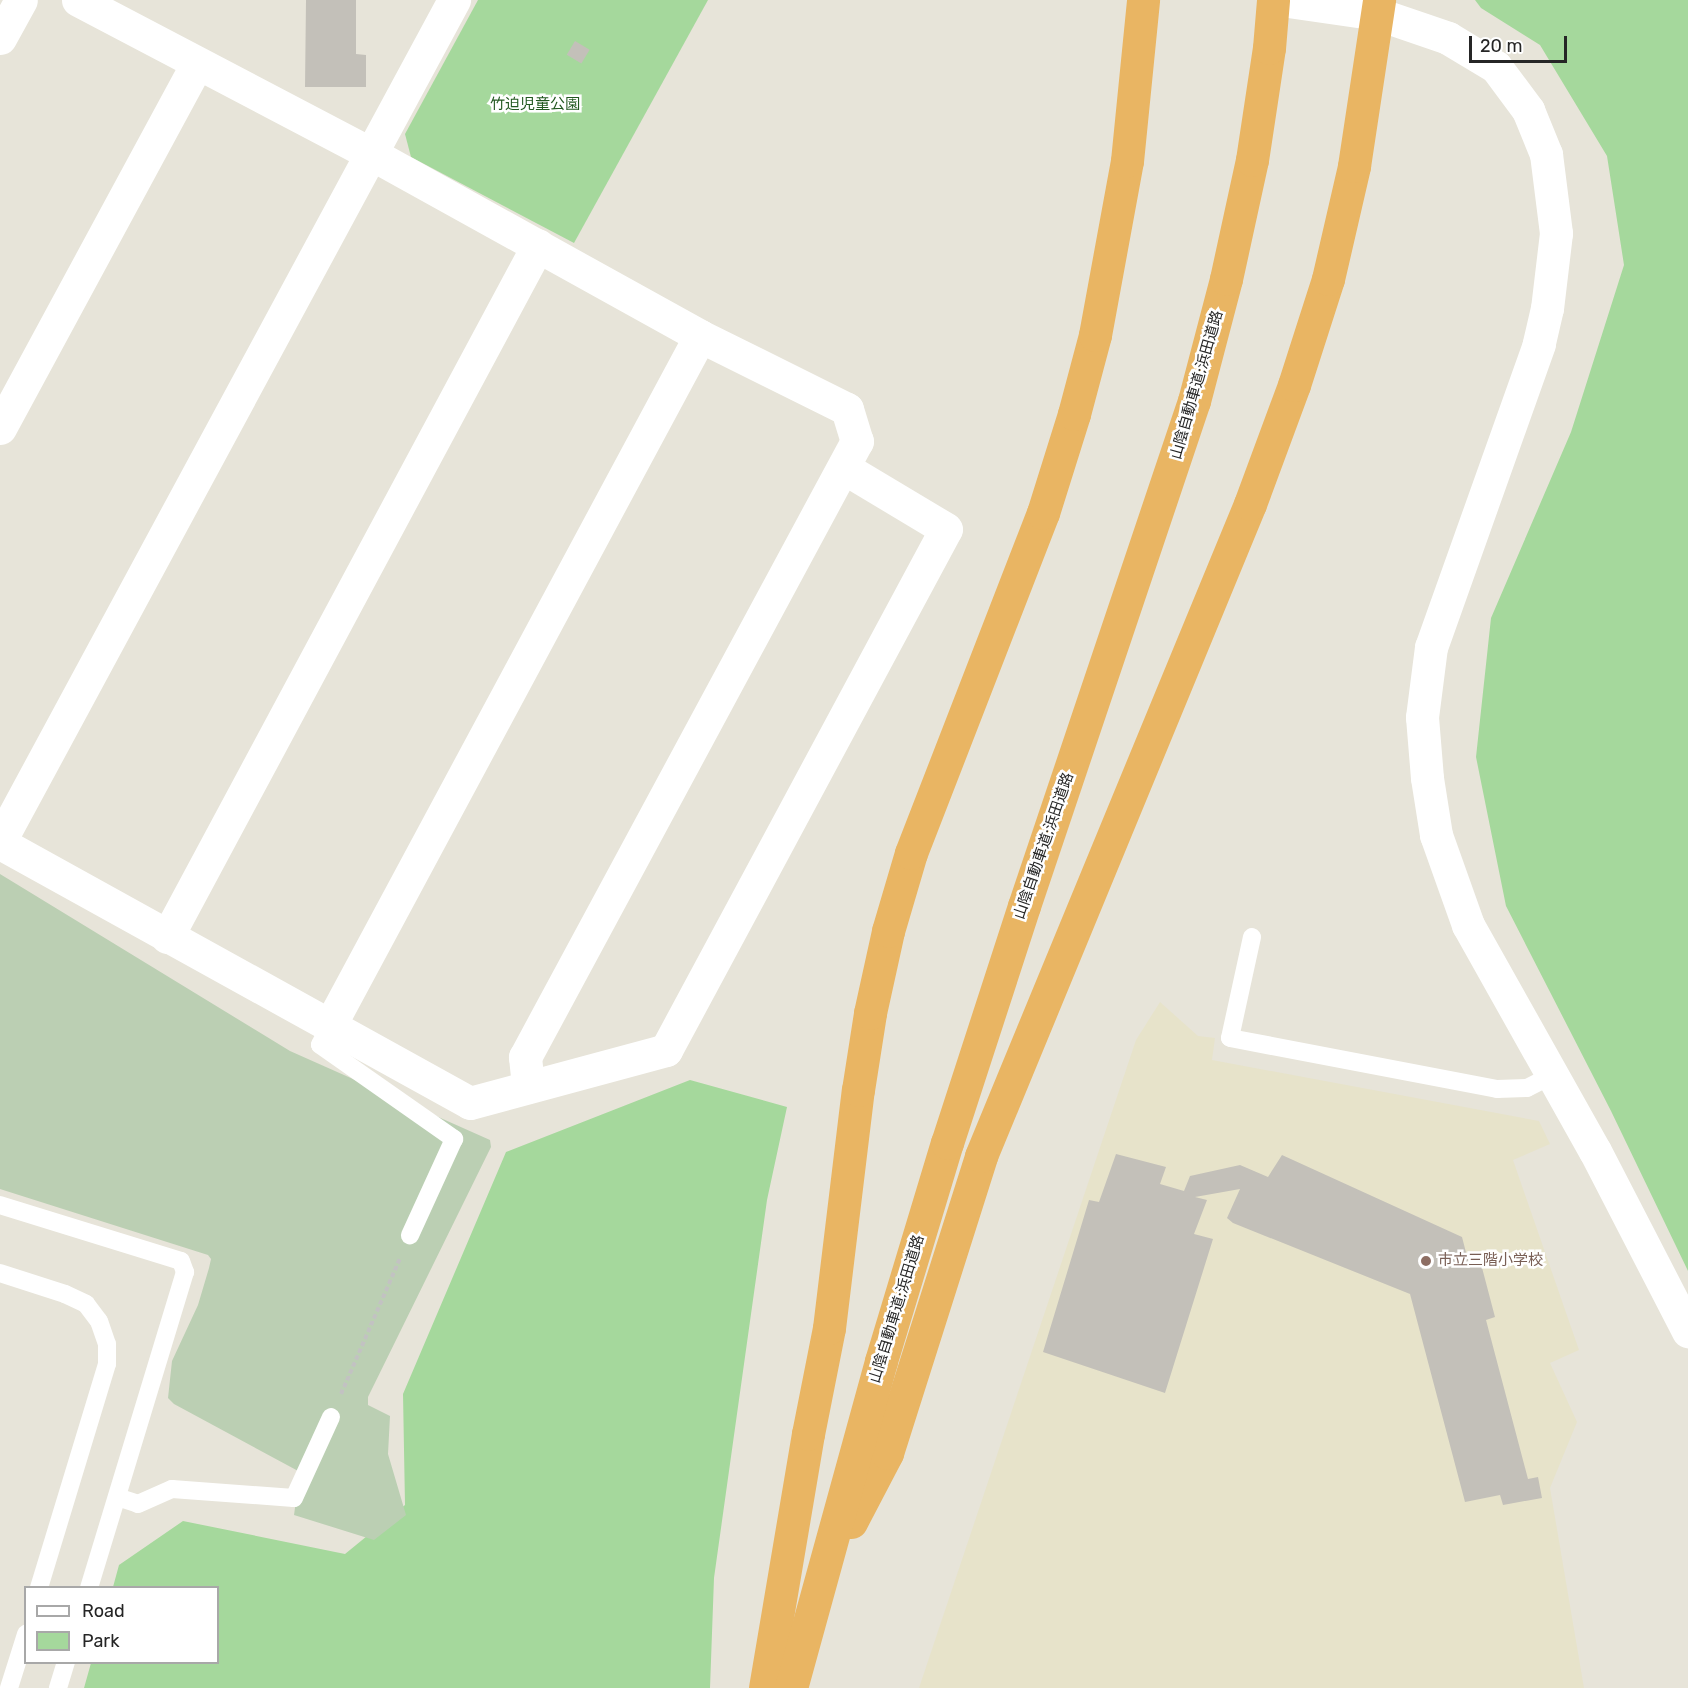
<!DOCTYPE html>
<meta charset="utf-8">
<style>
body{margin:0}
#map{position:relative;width:1688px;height:1688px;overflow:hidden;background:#e7e4d9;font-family:Rubik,"Noto Sans JP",sans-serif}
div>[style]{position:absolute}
.education>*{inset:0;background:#e7e3ca}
.green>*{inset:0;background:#a5d89c}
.cemetery>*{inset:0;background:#bbcfb3}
.building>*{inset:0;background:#c3c0b9;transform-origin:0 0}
.path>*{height:4px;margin-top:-2px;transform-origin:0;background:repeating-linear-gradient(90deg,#c2c2c2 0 4.5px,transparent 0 7.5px)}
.service>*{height:18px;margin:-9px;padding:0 9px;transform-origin:9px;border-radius:9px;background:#fff}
.minor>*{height:33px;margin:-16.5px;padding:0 16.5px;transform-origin:16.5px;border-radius:16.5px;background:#fff}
.tertiary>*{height:33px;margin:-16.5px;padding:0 16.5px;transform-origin:16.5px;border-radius:16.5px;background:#fff}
.motorway>*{height:33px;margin:-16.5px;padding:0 16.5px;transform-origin:16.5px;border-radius:16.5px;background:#e9b563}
.dots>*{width:16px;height:16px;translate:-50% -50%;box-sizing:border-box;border:3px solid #fff;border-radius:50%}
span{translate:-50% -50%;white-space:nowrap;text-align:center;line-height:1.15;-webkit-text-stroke:5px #fff;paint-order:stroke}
.park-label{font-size:15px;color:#235921}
.street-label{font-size:15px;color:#262626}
.education-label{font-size:15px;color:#785e54}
.left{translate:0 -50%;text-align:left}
.legend{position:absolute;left:24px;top:1586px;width:195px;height:78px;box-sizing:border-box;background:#fff;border:2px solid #a8a8a8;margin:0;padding:8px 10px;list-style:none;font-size:18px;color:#262626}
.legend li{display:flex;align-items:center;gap:12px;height:30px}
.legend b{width:30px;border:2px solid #a8a8a8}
.scale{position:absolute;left:1469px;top:36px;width:98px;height:27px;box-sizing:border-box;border:3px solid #262626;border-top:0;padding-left:8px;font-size:18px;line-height:21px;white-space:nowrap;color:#262626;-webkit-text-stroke:4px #fff;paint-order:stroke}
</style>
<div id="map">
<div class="education">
<div style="clip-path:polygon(1160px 1002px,1198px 1036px,1215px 1038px,1212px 1060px,1539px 1121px,1550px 1144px,1513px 1160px,1579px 1350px,1550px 1363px,1577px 1422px,1550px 1488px,1584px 1688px,919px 1688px,1136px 1040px)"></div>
</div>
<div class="green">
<div style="clip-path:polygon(478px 0,708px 0,574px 243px,411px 157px,405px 134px)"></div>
<div style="clip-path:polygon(1475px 0,1688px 0,1688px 1271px,1611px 1111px,1506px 906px,1476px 757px,1491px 618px,1571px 432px,1624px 265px,1607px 156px,1540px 45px,1481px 8px)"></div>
<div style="clip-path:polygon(690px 1080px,787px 1107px,767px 1200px,714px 1578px,710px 1688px,84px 1688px,91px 1663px,218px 1662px,218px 1588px,113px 1587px,119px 1565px,183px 1521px,345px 1554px,405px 1505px,403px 1394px,506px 1152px)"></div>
</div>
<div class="cemetery">
<div style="clip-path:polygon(0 874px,290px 1051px,490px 1140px,491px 1147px,368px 1397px,368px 1405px,390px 1416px,388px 1454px,406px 1515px,374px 1540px,294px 1515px,300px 1472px,174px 1404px,168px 1398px,172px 1361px,198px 1305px,209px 1268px,211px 1259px,208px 1255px,0 1189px)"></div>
</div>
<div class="building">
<div style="clip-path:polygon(306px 0,356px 0,356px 54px,366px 55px,366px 87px,305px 87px)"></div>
<div style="left:575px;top:41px;width:17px;height:16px;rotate:31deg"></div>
<div style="clip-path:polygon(1116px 1154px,1166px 1167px,1160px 1184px,1184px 1191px,1190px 1176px,1240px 1165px,1268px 1177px,1282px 1155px,1462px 1237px,1469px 1264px,1480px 1260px,1495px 1317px,1486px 1320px,1528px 1479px,1538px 1477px,1542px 1498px,1503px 1505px,1500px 1495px,1465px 1502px,1410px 1294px,1233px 1223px,1227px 1218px,1240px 1189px,1195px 1197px,1207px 1200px,1194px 1234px,1213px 1239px,1165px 1393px,1043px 1352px,1089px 1200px,1099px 1202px)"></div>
</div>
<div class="path">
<div style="left:341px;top:1394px;width:148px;rotate:-66.5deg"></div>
</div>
<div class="service">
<div style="left:1252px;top:937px;width:103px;rotate:102.3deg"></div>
<div style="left:1230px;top:1038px;width:272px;rotate:10.8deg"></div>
<div style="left:1497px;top:1089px;width:30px;rotate:-2deg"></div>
<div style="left:1527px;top:1088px;width:28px;rotate:-27deg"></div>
<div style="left:330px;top:1025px;width:22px;rotate:117deg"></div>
<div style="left:320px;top:1045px;width:164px;rotate:35deg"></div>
<div style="left:454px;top:1139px;width:106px;rotate:114.6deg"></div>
<div style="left:0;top:1205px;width:189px;rotate:17.2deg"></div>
<div style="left:181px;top:1261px;width:12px;rotate:70deg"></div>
<div style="left:185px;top:1272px;width:330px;rotate:106.9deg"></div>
<div style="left:0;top:1273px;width:68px;rotate:17.9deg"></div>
<div style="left:65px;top:1294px;width:23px;rotate:25deg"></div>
<div style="left:86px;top:1304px;width:21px;rotate:53deg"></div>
<div style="left:99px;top:1321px;width:24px;rotate:71deg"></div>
<div style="left:107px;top:1344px;width:20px;rotate:90deg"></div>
<div style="left:107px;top:1364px;width:234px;rotate:106.9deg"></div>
<div style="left:117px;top:1497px;width:22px;rotate:18deg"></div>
<div style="left:138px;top:1504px;width:37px;rotate:-24deg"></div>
<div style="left:172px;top:1489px;width:122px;rotate:4.2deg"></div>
<div style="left:294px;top:1498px;width:89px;rotate:-65.4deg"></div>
<div style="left:9px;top:1688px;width:57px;rotate:-72.5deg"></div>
<div style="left:58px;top:1688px;width:27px;rotate:-73deg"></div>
</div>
<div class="minor">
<div style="left:78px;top:0;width:330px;rotate:27.7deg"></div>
<div style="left:370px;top:153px;width:377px;rotate:29deg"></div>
<div style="left:700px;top:336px;width:164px;rotate:26.4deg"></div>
<div style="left:847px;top:409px;width:34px;rotate:73deg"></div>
<div style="left:857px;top:441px;width:700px;rotate:118.32deg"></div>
<div style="left:525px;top:1057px;width:30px;rotate:84deg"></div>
<div style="left:0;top:38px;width:43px;rotate:-61.1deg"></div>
<div style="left:0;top:428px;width:414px;rotate:-61.6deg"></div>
<div style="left:0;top:841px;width:956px;rotate:-61.64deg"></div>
<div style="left:0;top:843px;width:537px;rotate:28.95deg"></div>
<div style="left:470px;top:1103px;width:203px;rotate:-15.1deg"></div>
<div style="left:666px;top:1050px;width:591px;rotate:-61.75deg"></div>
<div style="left:946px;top:529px;width:119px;rotate:-149.1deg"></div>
<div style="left:167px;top:937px;width:785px;rotate:-61.8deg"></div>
<div style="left:330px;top:1025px;width:782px;rotate:-61.76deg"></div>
</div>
<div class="tertiary">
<div style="left:1281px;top:0;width:98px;rotate:8.2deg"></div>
<div style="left:1378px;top:14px;width:74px;rotate:18.9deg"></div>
<div style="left:1448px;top:38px;width:56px;rotate:31.1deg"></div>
<div style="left:1496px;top:67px;width:54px;rotate:53.3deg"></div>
<div style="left:1528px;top:110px;width:48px;rotate:67.8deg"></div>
<div style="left:1546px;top:154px;width:80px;rotate:82.8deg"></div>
<div style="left:1556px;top:233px;width:76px;rotate:96.8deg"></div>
<div style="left:1547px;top:308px;width:37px;rotate:103deg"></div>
<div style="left:1539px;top:344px;width:322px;rotate:109.6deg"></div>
<div style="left:1431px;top:647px;width:71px;rotate:97.3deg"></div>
<div style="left:1422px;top:717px;width:61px;rotate:85.3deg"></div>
<div style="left:1427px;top:778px;width:58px;rotate:81deg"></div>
<div style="left:1436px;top:835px;width:96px;rotate:70.4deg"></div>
<div style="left:1468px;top:925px;width:259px;rotate:60.7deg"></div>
<div style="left:1595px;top:1151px;width:203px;rotate:62.7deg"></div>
</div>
<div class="motorway">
<div style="left:851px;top:1522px;width:78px;rotate:-62.4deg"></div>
<div style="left:887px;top:1453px;width:312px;rotate:-72.4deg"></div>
<div style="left:981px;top:1156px;width:705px;rotate:-67.58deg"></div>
<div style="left:1250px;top:504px;width:127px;rotate:-69.7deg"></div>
<div style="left:1294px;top:385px;width:111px;rotate:-72.2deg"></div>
<div style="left:1328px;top:279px;width:116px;rotate:-77deg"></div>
<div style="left:1354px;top:166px;width:168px;rotate:-81.4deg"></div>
<div style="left:765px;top:1688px;width:258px;rotate:-80.4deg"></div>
<div style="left:808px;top:1434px;width:108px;rotate:-78.8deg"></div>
<div style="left:829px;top:1328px;width:240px;rotate:-83.1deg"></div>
<div style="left:858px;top:1090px;width:78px;rotate:-81.1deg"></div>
<div style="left:870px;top:1013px;width:84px;rotate:-77.6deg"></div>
<div style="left:888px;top:931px;width:81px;rotate:-73.6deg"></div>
<div style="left:911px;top:853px;width:365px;rotate:-68.8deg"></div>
<div style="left:1043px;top:513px;width:104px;rotate:-72.6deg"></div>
<div style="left:1074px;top:414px;width:82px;rotate:-75.1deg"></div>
<div style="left:1095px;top:335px;width:177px;rotate:-79.6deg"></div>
<div style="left:1127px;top:161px;width:162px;rotate:-84.3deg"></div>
<div style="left:791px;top:1688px;width:339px;rotate:-74.6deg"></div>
<div style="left:881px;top:1361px;width:228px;rotate:-73.2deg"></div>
<div style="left:947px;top:1143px;width:249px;rotate:-72deg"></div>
<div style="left:1024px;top:906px;width:533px;rotate:-71.4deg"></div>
<div style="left:1194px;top:401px;width:126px;rotate:-75.3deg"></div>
<div style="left:1226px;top:279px;width:122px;rotate:-77.7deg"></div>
<div style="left:1252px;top:160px;width:113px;rotate:-81.4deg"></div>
<div style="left:1269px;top:48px;width:48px;rotate:-85.2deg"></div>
</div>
<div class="dots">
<div style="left:1426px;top:1261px;background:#8d6e63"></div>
</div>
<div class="park-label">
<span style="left:535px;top:105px">竹迫児童公園</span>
</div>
<div class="street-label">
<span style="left:1197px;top:385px;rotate:-74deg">山陰自動車道;浜田道路</span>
<span style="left:1044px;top:846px;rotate:-71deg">山陰自動車道;浜田道路</span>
<span style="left:897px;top:1309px;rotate:-73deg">山陰自動車道;浜田道路</span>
</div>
<div class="education-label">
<span class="left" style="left:1438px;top:1261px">市立三階小学校</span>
</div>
<ul class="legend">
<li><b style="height:8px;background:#fff"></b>Road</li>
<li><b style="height:16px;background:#a5d89c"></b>Park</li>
</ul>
<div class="scale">20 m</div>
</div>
